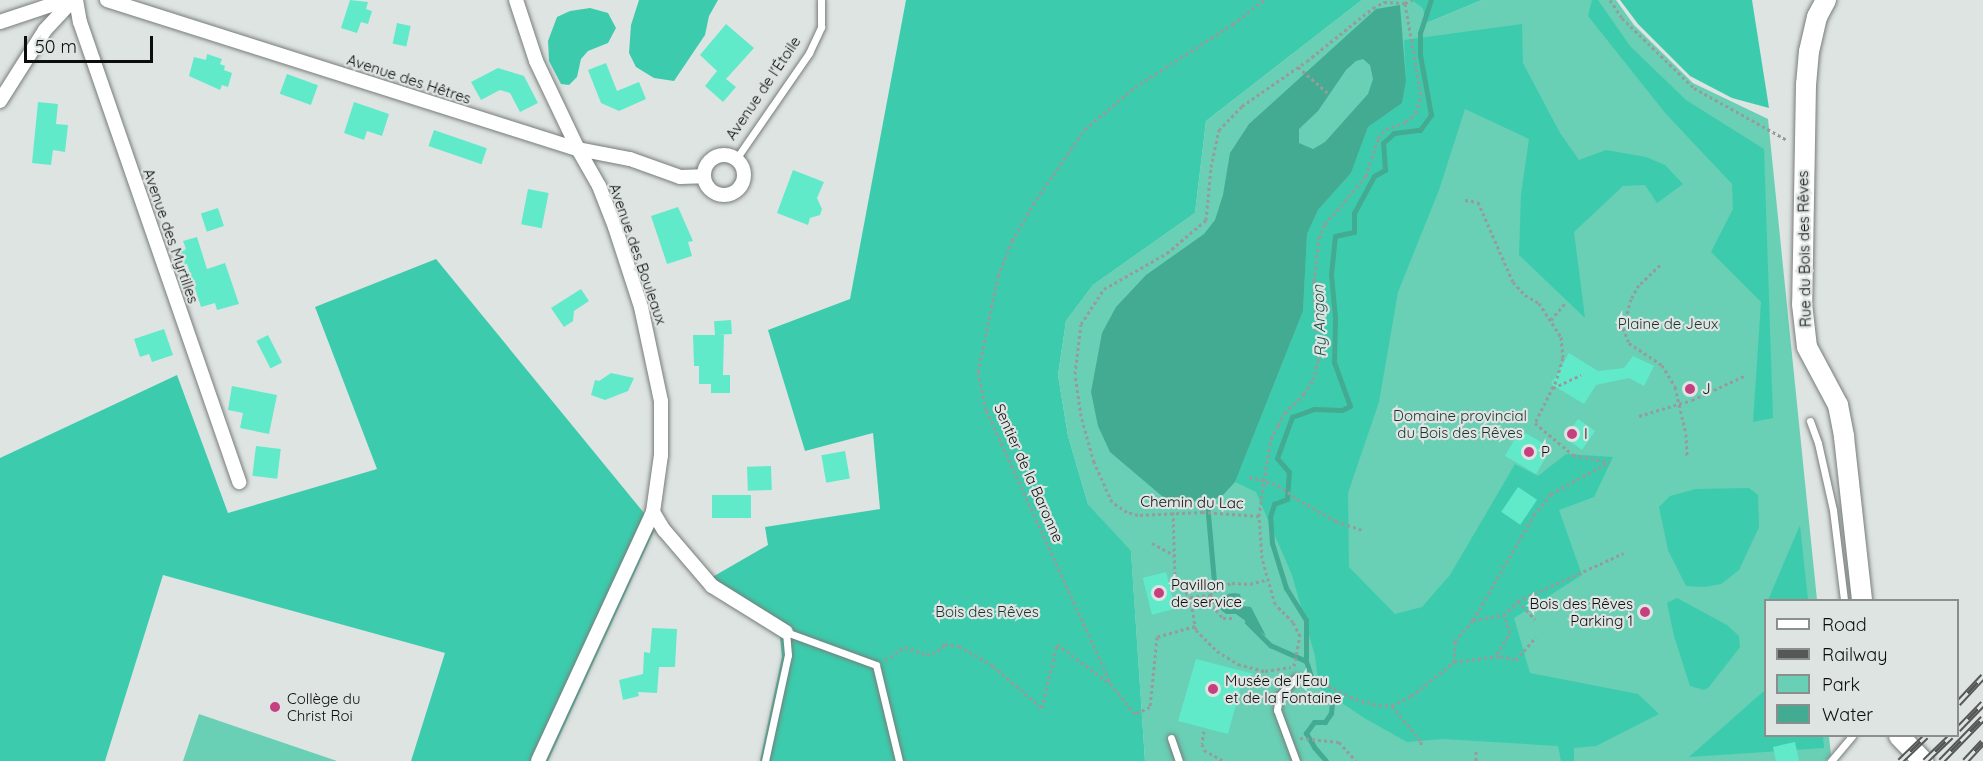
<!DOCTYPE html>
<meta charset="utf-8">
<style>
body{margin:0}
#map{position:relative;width:1983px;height:761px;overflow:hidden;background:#dee4e2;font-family:Quicksand,sans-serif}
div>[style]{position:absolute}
.green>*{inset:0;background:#69cfb5}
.forest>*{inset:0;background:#3cccad}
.water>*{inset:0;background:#44ab93}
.stream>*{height:5px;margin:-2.5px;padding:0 2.5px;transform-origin:2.5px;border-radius:2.5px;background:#44ab93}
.building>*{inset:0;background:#61eaca;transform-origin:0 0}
.path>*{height:3px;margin-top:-1.5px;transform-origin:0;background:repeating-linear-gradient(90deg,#979b9a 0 3px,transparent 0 6px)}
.roads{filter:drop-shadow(0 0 2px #777d7b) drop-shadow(0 0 2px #777d7b)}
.lane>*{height:7px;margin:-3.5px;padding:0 3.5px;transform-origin:3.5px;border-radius:3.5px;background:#fff}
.street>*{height:14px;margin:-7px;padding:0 7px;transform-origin:7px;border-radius:7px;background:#fff}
.street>.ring{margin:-7px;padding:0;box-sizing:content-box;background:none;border:14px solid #fff;border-radius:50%}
.secondary>*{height:20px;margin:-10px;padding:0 10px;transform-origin:10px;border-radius:10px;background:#fff}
.rail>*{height:7px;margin-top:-3.5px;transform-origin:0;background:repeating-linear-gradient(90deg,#dee4e2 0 14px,#555857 0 28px);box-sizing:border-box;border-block:2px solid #555857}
.dots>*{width:16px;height:16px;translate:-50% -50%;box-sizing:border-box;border:3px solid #dee4e2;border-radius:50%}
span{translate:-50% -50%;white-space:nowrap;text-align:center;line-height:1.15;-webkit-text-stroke:4.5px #dee4e2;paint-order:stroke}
.street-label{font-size:15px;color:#0c0e0d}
.park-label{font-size:15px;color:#1c332d}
.poi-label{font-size:15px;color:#0c0e0d}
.left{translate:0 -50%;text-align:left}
.right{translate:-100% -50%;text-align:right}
.water-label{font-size:16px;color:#124e41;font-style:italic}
.legend{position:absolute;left:1764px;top:599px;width:195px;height:138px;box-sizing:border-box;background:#dee4e2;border:2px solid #8a8e8d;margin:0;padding:8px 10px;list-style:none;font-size:18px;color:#0c0e0d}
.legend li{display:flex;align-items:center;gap:12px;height:30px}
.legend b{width:30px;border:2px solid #8a8e8d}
.scale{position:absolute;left:24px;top:36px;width:129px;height:27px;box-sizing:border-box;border:3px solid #0c0e0d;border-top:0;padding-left:8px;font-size:18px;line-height:21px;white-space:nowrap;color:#0c0e0d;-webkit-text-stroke:4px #dee4e2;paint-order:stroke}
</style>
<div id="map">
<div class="green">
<div style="clip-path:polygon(1362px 0,1411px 0,1423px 9px,1424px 24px,1482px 0,1616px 0,1634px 25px,1693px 83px,1768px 119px,1817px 600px,1766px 600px,1766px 736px,1829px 736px,1831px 755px,1826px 761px,1145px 761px,1131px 552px,1088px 504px,1068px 436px,1058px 375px,1066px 321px,1093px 285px,1195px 213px,1206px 121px)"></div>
<div style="clip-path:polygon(199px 714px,337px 761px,183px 761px)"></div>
</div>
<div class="forest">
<div style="clip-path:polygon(639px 0,718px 0,709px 16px,705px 35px,674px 81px,654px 78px,636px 67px,629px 53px,631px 25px)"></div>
<div style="clip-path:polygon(906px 0,1362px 0,1206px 121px,1195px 213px,1093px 285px,1066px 321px,1058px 375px,1068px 436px,1088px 504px,1131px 551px,1145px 761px,760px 761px,782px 657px,780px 637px,737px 610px,702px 583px,768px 545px,765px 527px,880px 509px,873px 433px,805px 451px,768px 330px,850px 299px)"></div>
<div style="clip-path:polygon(1411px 0,1482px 0,1424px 24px,1423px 9px)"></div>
<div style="clip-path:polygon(1592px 0,1598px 0,1630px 46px,1686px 100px,1764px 149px,1773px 418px,1753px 422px,1761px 302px,1711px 252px,1733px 209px,1732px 184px,1666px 114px,1588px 16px)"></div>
<div style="clip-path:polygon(1620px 0,1752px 0,1769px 108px,1732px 98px,1690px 76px,1638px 24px)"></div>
<div style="clip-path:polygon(590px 8px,608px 13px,616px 28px,608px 43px,588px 51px,581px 59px,577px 77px,569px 85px,561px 84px,549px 61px,548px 41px,557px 17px,570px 11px)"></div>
<div style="clip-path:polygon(1522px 24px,1523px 63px,1560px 133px,1579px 160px,1606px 150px,1646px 157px,1665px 165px,1683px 184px,1657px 203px,1645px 185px,1623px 186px,1574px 232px,1585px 318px,1519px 255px,1521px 194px,1529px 139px,1465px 109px,1439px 190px,1398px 292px,1379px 402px,1348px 493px,1349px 567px,1395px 614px,1422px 607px,1450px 575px,1515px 464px,1538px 476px,1566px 454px,1613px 457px,1594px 497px,1559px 510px,1582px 575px,1514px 618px,1530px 673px,1638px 694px,1659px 714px,1596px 746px,1574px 748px,1574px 761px,1561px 761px,1558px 746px,1443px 739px,1407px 742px,1366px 719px,1319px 688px,1315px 656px,1292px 575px,1256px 492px,1235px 482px,1303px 311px,1307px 234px,1318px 210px,1351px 173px,1368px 127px,1402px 103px,1406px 81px,1404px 40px)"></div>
<div style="clip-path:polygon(436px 259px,644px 513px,654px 531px,548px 761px,411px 761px,445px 653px,163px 575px,105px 761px,0 761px,0 458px,177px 375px,228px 513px,377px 469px,315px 307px)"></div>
<div style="clip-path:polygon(1749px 488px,1758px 495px,1759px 527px,1739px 570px,1721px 584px,1704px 587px,1686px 586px,1668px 550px,1659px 507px,1670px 496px,1696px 489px)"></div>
<div style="clip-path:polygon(1800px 525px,1808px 600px,1768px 600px)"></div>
<div style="clip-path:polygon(1677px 598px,1727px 625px,1739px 636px,1740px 647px,1709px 687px,1704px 690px,1690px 686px,1674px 636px,1667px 603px)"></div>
<div style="clip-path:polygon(1765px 690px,1766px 736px,1823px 736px,1824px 748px,1689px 757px)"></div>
</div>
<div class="water">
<div style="clip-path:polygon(evenodd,1400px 5px,1406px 81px,1402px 103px,1368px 127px,1351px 173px,1318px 210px,1307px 234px,1303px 311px,1235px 482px,1223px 495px,1207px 503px,1163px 497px,1110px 452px,1098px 426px,1091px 392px,1102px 333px,1116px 307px,1146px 275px,1204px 234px,1215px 220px,1223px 195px,1230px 153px,1249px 124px,1376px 9px,1400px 5px,1363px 59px,1370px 65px,1373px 79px,1368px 94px,1325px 142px,1313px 149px,1299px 143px,1299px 129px,1318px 111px,1346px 70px,1356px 61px,1363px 59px)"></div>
<div style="clip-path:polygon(1234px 593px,1240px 594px,1243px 606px,1251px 607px,1266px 636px,1236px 614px,1226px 614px,1221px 610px,1219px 605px,1228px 594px)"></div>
</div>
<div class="stream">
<div style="left:1207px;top:503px;width:79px;rotate:84.9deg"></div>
<div style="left:1247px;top:622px;width:33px;rotate:45deg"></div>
<div style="left:1270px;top:645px;width:39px;rotate:24deg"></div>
<div style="left:1306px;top:661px;width:16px;rotate:72deg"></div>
<div style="left:1306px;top:661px;width:41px;rotate:-90deg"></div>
<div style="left:1306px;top:620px;width:38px;rotate:-122deg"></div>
<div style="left:1286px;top:588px;width:47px;rotate:-107.3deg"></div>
<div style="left:1272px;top:543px;width:26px;rotate:-94deg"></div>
<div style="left:1270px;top:517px;width:14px;rotate:-73deg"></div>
<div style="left:1274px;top:504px;width:14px;rotate:-21deg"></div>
<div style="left:1287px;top:499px;width:27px;rotate:-86deg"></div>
<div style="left:1289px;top:472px;width:18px;rotate:-131deg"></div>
<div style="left:1277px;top:458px;width:44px;rotate:-69.9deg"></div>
<div style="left:1292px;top:417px;width:23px;rotate:-20deg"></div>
<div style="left:1314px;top:409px;width:28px;rotate:2deg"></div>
<div style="left:1342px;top:410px;width:9px;rotate:-27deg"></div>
<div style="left:1350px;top:406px;width:47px;rotate:-110deg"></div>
<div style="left:1334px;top:362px;width:44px;rotate:-88.7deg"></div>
<div style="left:1335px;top:318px;width:44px;rotate:-95.2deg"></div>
<div style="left:1331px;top:274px;width:38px;rotate:-84deg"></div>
<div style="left:1335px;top:236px;width:19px;rotate:-12deg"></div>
<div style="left:1354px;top:232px;width:19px;rotate:-90deg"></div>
<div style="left:1354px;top:213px;width:42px;rotate:-61.6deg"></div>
<div style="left:1374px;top:176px;width:13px;rotate:-29deg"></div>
<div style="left:1385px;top:170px;width:27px;rotate:-94deg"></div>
<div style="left:1383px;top:143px;width:15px;rotate:-42deg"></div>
<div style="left:1394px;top:133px;width:26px;rotate:-7deg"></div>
<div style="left:1420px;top:130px;width:19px;rotate:-54deg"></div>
<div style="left:1431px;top:115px;width:61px;rotate:-100.4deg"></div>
<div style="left:1420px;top:55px;width:22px;rotate:-90deg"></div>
<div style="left:1420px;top:33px;width:35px;rotate:-72deg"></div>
<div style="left:1317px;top:697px;width:16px;rotate:18deg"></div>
<div style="left:1332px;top:702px;width:11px;rotate:95deg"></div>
<div style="left:1331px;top:713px;width:11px;rotate:124deg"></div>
<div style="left:1325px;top:722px;width:11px;rotate:180deg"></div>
<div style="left:1314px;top:722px;width:14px;rotate:126deg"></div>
<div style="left:1306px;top:733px;width:16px;rotate:60deg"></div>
<div style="left:1314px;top:747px;width:18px;rotate:49deg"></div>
</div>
<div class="building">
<div style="clip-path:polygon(350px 0,368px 2px,366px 9px,372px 11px,368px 24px,361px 22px,357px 33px,341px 28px)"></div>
<div style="left:397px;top:23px;width:14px;height:21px;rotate:12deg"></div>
<div style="clip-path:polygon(726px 24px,754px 48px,726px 79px,736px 87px,723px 102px,705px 86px,717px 71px,700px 55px)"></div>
<div style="clip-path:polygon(207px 54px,222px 59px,220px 64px,225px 66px,224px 70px,232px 73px,228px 87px,222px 85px,220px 90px,189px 76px,194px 57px,206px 60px)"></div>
<div style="clip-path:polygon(606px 63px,617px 91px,639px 82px,646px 99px,619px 111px,601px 103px,588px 70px)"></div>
<div style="clip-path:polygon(498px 68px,524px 76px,538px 103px,520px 112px,510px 93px,500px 90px,481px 100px,471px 82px)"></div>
<div style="left:287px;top:74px;width:33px;height:21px;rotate:20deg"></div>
<div style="clip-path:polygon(38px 102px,58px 104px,56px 124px,68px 125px,65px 152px,53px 150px,51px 165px,32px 163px)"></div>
<div style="clip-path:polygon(354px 102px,389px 114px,382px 136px,367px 131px,364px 140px,344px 133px)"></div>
<div style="left:434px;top:130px;width:56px;height:17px;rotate:19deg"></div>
<div style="clip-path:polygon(793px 170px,824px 182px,817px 198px,822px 209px,820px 215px,810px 218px,808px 225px,777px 213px)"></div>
<div style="left:528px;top:189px;width:21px;height:36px;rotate:11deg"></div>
<div style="clip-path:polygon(678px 207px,693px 241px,688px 242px,692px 256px,667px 264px,651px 216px)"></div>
<div style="left:218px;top:208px;width:19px;height:18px;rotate:72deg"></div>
<div style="clip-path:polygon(197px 237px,207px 269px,225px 263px,239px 304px,217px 310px,215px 303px,201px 307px,187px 264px,182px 266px,178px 251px,186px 249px,183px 241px)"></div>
<div style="clip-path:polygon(581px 289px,589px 301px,574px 311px,573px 321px,564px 327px,551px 308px)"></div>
<div style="left:731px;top:320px;width:14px;height:17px;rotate:86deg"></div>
<div style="clip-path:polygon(164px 329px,173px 355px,152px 362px,149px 354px,140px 357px,134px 339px)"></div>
<div style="left:268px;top:335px;width:31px;height:13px;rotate:63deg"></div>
<div style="clip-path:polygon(693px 335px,724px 335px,723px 375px,730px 375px,730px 393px,711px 393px,711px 384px,699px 384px,699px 366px,694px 366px)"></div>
<div style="clip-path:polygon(1569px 353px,1598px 371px,1624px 368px,1633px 356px,1654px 366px,1644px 386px,1629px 378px,1596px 385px,1584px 404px,1551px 384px)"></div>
<div style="clip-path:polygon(611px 373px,634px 378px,628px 391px,605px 400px,591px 395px,595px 380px,599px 381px)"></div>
<div style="clip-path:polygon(232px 386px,277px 395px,269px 434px,240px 428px,243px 413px,228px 410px)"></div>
<div style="left:1578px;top:419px;width:21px;height:23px;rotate:35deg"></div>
<div style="left:1520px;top:430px;width:36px;height:30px;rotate:30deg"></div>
<div style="left:256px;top:446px;width:25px;height:30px;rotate:7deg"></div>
<div style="left:845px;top:451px;width:28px;height:24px;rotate:80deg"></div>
<div style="left:771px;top:466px;width:24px;height:24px;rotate:88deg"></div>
<div style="left:1518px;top:487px;width:23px;height:30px;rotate:34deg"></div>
<div style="left:751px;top:495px;width:23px;height:39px;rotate:90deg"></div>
<div style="left:1166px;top:572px;width:38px;height:24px;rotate:76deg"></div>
<div style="clip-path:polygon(652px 628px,677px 629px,675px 667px,659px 667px,657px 693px,638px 692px,639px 696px,623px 700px,619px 680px,643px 674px,644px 652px,650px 653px)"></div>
<div style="clip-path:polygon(1196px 659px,1254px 674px,1242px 682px,1228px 734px,1178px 721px)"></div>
<div style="clip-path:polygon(1795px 742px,1799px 761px,1776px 761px,1773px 747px)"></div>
</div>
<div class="path">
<div style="left:1610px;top:0;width:22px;rotate:56deg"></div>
<div style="left:1622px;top:18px;width:100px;rotate:44.2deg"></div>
<div style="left:1694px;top:88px;width:107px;rotate:29.2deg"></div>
<div style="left:1298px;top:67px;width:41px;rotate:41.1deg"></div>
<div style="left:1465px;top:200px;width:13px;rotate:9deg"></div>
<div style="left:1478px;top:202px;width:87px;rotate:66.4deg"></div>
<div style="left:1513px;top:282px;width:18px;rotate:47deg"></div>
<div style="left:1525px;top:295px;width:16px;rotate:30deg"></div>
<div style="left:1539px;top:303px;width:40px;rotate:57.1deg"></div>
<div style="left:1561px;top:337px;width:21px;rotate:85deg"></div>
<div style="left:1563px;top:358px;width:24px;rotate:107deg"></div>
<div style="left:1556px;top:381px;width:47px;rotate:116.6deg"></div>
<div style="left:1535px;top:423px;width:50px;rotate:40.1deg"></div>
<div style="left:1573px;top:455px;width:37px;rotate:11deg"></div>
<div style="left:1660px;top:265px;width:29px;rotate:136deg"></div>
<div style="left:1639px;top:285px;width:16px;rotate:120deg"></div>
<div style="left:1631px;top:299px;width:30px;rotate:105deg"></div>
<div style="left:1623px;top:328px;width:16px;rotate:68deg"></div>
<div style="left:1629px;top:343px;width:40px;rotate:34deg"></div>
<div style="left:1662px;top:365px;width:26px;rotate:59deg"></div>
<div style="left:1675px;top:387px;width:48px;rotate:76.8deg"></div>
<div style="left:1686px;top:434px;width:22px;rotate:87deg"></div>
<div style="left:1551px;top:320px;width:23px;rotate:-50deg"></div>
<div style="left:1553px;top:388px;width:31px;rotate:-25deg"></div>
<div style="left:1639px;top:416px;width:55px;rotate:-16.8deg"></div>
<div style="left:1692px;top:400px;width:60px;rotate:-24.8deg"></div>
<div style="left:1249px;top:477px;width:30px;rotate:15deg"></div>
<div style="left:1278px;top:485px;width:24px;rotate:36deg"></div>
<div style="left:1297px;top:499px;width:45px;rotate:29.4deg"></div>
<div style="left:1336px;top:521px;width:28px;rotate:19deg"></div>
<div style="left:1173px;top:512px;width:66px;rotate:88.3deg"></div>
<div style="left:1175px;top:578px;width:24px;rotate:52deg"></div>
<div style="left:1190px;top:597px;width:34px;rotate:80deg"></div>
<div style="left:1196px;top:630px;width:30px;rotate:45deg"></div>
<div style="left:1217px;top:651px;width:25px;rotate:32deg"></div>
<div style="left:1238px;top:664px;width:28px;rotate:15deg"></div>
<div style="left:1265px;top:671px;width:26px;rotate:-9deg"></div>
<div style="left:1259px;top:516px;width:56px;rotate:-175.9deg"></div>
<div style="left:1203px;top:512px;width:65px;rotate:177.4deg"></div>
<div style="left:1138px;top:515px;width:11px;rotate:-165deg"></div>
<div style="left:1127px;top:512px;width:18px;rotate:-146deg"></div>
<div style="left:1112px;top:502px;width:44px;rotate:-114.2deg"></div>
<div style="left:1094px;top:462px;width:48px;rotate:-105.8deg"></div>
<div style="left:1081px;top:416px;width:42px;rotate:-98.1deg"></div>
<div style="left:1075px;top:374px;width:50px;rotate:-83.2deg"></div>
<div style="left:1081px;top:324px;width:42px;rotate:-56.7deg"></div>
<div style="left:1104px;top:289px;width:73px;rotate:-29.7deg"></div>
<div style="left:1167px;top:253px;width:51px;rotate:-40.2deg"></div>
<div style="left:1206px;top:220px;width:53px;rotate:-84.6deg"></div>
<div style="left:1211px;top:167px;width:38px;rotate:-78deg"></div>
<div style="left:1219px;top:130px;width:33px;rotate:-46deg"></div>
<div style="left:1242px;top:106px;width:79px;rotate:-34.7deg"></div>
<div style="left:1307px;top:61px;width:85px;rotate:-38.8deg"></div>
<div style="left:1373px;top:8px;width:13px;rotate:-29deg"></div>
<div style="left:1384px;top:2px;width:21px;rotate:3deg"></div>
<div style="left:1405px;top:3px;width:8px;rotate:-23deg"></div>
<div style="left:1152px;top:543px;width:26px;rotate:29deg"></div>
<div style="left:1210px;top:595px;width:16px;rotate:68deg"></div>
<div style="left:1216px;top:610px;width:11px;rotate:49deg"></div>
<div style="left:1223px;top:618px;width:12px"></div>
<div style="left:1190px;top:597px;width:20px;rotate:-6deg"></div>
<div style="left:1210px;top:595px;width:15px;rotate:-37deg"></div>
<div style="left:1222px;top:586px;width:10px;rotate:-17deg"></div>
<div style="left:1232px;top:583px;width:18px;rotate:3deg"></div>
<div style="left:1250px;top:584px;width:16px;rotate:-15deg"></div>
<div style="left:1518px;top:601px;width:116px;rotate:-24.4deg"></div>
<div style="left:1473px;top:620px;width:31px;rotate:-9deg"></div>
<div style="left:1504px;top:615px;width:20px;rotate:-45deg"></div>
<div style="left:1518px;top:601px;width:25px;rotate:47deg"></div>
<div style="left:1195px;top:626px;width:40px;rotate:164deg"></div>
<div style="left:1157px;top:637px;width:70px;rotate:95.7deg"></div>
<div style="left:1150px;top:707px;width:17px;rotate:155deg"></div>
<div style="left:1135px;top:714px;width:36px;rotate:-129deg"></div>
<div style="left:1112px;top:686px;width:303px;rotate:-114.5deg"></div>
<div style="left:986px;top:410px;width:39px;rotate:-102deg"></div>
<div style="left:978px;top:372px;width:98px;rotate:-78.2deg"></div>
<div style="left:998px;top:276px;width:38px;rotate:-68deg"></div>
<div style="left:1012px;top:241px;width:43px;rotate:-60.4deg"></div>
<div style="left:1033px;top:204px;width:91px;rotate:-55.3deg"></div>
<div style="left:1085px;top:129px;width:65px;rotate:-40deg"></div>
<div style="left:1135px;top:87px;width:117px;rotate:-32.7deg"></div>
<div style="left:1233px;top:24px;width:39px;rotate:-38deg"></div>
<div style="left:1497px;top:654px;width:25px;rotate:-58deg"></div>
<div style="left:1510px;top:633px;width:19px;rotate:-108deg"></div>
<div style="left:885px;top:660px;width:24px;rotate:-33deg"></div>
<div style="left:905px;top:647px;width:23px;rotate:20deg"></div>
<div style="left:927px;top:655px;width:12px;rotate:-20deg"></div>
<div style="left:938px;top:651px;width:10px;rotate:-45deg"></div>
<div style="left:945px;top:644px;width:14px;rotate:8deg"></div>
<div style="left:959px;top:646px;width:39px;rotate:30deg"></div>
<div style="left:993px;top:666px;width:65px;rotate:40.6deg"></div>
<div style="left:1042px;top:708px;width:66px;rotate:-76.8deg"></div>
<div style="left:1057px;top:644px;width:66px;rotate:37deg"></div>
<div style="left:1454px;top:662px;width:46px;rotate:-7.4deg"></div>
<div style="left:1500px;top:656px;width:16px;rotate:14deg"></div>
<div style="left:1516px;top:660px;width:30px;rotate:-49deg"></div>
<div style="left:1294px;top:666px;width:31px;rotate:-79deg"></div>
<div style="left:1300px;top:636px;width:16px;rotate:-117deg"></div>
<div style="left:1293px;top:622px;width:25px;rotate:-135deg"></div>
<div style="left:1275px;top:604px;width:48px;rotate:-105.8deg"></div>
<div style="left:1262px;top:558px;width:42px;rotate:-94.1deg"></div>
<div style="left:1259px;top:516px;width:35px;rotate:-82deg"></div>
<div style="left:1264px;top:481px;width:43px;rotate:-80.5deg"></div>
<div style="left:1271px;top:439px;width:16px;rotate:-63deg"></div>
<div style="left:1278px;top:425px;width:14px;rotate:-60deg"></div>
<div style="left:1285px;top:413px;width:27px;rotate:-45deg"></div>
<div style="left:1304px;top:394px;width:17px;rotate:-57deg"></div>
<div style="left:1313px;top:380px;width:20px;rotate:-75deg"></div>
<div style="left:1318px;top:361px;width:80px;rotate:-92.9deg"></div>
<div style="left:1314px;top:281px;width:43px;rotate:-83.4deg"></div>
<div style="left:1319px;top:238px;width:15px;rotate:-67deg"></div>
<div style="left:1325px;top:224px;width:63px;rotate:-49.5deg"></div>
<div style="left:1366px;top:176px;width:40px;rotate:-72deg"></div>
<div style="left:1378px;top:138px;width:12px;rotate:-48deg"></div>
<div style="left:1386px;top:129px;width:21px;rotate:-19deg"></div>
<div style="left:1406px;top:122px;width:13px;rotate:-42deg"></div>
<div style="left:1416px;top:113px;width:19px;rotate:-74deg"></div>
<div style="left:1421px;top:95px;width:93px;rotate:-99.9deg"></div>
<div style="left:1308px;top:680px;width:15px;rotate:11deg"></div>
<div style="left:1323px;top:683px;width:30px;rotate:27deg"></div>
<div style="left:1350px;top:697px;width:24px;rotate:17deg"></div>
<div style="left:1373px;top:704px;width:19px;rotate:6deg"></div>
<div style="left:1392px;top:706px;width:21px;rotate:-28deg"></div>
<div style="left:1411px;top:696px;width:55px;rotate:-38.3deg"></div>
<div style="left:1454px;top:662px;width:21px;rotate:-87deg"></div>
<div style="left:1455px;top:641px;width:28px;rotate:-49deg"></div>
<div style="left:1473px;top:620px;width:121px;rotate:-59.8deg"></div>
<div style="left:1534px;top:515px;width:27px;rotate:-51deg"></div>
<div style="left:1551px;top:494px;width:66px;rotate:-28.9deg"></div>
<div style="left:1392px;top:706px;width:45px;rotate:50.4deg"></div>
<div style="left:1421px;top:741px;width:6px;rotate:90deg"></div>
<div style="left:1204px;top:731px;width:13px;rotate:99deg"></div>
<div style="left:1202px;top:744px;width:6px;rotate:72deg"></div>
<div style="left:1204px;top:750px;width:23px;rotate:29deg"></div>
<div style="left:1300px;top:738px;width:39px;rotate:6deg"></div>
<div style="left:1339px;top:742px;width:25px;rotate:48deg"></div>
<div style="left:1476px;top:761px;width:11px;rotate:-90deg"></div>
</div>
<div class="roads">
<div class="lane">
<div style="left:736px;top:159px;width:129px;rotate:-55.4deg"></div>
<div style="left:809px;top:53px;width:29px;rotate:-65deg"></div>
<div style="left:821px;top:27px;width:27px;rotate:-90deg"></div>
<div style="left:1810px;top:421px;width:23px;rotate:70deg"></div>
<div style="left:1818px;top:443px;width:69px;rotate:77.4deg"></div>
<div style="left:1833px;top:510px;width:91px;rotate:83deg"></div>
<div style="left:1171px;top:738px;width:24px;rotate:71deg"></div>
<div style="left:765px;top:761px;width:108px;rotate:-77.8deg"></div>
<div style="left:788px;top:655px;width:23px;rotate:-95deg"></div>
<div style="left:786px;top:632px;width:96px;rotate:20.1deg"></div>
<div style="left:876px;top:665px;width:99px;rotate:76.5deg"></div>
<div style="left:1296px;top:761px;width:54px;rotate:-110.4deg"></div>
<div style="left:1277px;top:710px;width:14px;rotate:-82deg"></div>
<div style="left:1279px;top:696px;width:25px;rotate:-47deg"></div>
<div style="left:1831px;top:761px;width:33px;rotate:-50deg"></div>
</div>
<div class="street">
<div style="left:76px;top:0;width:22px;rotate:80deg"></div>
<div style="left:80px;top:22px;width:487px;rotate:70.9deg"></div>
<div style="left:107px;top:0;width:494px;rotate:17.6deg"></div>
<div style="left:578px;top:149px;width:53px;rotate:10.9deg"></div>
<div style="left:630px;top:159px;width:53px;rotate:19.8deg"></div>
<div style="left:680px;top:177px;width:23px;rotate:-2deg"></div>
<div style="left:516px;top:0;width:64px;rotate:71.8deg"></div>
<div style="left:536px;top:61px;width:98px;rotate:64.5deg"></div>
<div style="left:578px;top:149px;width:43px;rotate:60.4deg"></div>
<div style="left:599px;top:186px;width:44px;rotate:68.7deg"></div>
<div style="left:615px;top:227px;width:84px;rotate:72deg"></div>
<div style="left:641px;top:307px;width:96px;rotate:78deg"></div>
<div style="left:661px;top:401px;width:54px;rotate:90deg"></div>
<div style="left:661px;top:455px;width:58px;rotate:98deg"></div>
<div style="left:653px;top:512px;width:274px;rotate:114.8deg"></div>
<div style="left:0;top:22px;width:70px;rotate:-18.4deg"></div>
<div style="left:0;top:101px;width:84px;rotate:-57.6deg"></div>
<div style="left:45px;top:30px;width:41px;rotate:-47deg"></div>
<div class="ring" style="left:704px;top:155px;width:26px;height:26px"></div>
<div style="left:653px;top:512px;width:21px;rotate:59deg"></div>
<div style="left:664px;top:530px;width:74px;rotate:49.4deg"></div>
<div style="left:712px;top:586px;width:87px;rotate:31.9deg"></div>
</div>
<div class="secondary">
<div style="left:1826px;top:0;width:19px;rotate:118deg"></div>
<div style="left:1817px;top:17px;width:35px;rotate:103deg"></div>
<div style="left:1809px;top:51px;width:33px;rotate:95deg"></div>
<div style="left:1806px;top:84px;width:220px;rotate:91deg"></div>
<div style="left:1802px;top:304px;width:43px;rotate:83.4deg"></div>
<div style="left:1807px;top:347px;width:66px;rotate:61.9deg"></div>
<div style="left:1838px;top:405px;width:33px;rotate:79deg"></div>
<div style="left:1844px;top:437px;width:164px;rotate:83.7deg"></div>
<div style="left:1899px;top:736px;width:35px;rotate:46deg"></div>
</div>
</div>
<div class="rail">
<div style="left:1958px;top:703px;width:37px;rotate:-47deg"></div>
<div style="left:1958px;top:729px;width:36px;rotate:-46deg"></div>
<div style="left:1900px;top:761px;width:36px;rotate:-44deg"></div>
<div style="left:1925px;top:761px;width:36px;rotate:-44deg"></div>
<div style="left:1941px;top:761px;width:60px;rotate:-45.7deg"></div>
<div style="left:1965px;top:761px;width:26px;rotate:-47deg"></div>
</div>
<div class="dots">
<div style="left:1690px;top:389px;background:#c63f7f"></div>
<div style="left:1572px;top:434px;background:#c63f7f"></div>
<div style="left:1529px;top:452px;background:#c63f7f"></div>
<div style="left:1159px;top:593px;background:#c63f7f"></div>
<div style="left:1645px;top:612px;background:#c63f7f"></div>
<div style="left:1213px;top:689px;background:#c63f7f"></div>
<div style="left:275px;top:707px;background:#c63f7f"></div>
</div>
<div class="street-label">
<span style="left:409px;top:79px;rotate:18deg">Avenue des Hêtres</span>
<span style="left:763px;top:88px;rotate:-56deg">Avenue de l'Étoile</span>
<span style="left:171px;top:236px;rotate:71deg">Avenue des Myrtilles</span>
<span style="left:1804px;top:249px;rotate:-91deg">Rue du Bois des Rêves</span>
<span style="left:638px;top:254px;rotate:71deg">Avenue des Bouleaux</span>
<span style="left:1029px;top:473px;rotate:66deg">Sentier de la Baronne</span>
<span style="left:1192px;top:502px;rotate:1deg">Chemin du Lac</span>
</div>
<div class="park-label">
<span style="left:1668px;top:324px">Plaine de Jeux</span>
<span style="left:1460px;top:424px">Domaine provincial<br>du Bois des Rêves</span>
<span style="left:987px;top:612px">Bois des Rêves</span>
</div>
<div class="poi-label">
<span class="left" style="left:1702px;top:389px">J</span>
<span class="left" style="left:1584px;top:434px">I</span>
<span class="left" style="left:1541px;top:452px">P</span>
<span class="left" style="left:1171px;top:593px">Pavillon<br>de service</span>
<span class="right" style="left:1633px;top:612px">Bois des Rêves<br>Parking 1</span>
<span class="left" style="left:1225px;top:689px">Musée de l'Eau<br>et de la Fontaine</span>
<span class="left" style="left:287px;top:707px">Collège du<br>Christ Roi</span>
</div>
<div class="water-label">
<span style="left:1319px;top:321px;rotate:-92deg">Ry Angon</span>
</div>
<ul class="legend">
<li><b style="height:8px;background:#fff"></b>Road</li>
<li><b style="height:8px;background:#555857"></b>Railway</li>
<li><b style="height:16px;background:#69cfb5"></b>Park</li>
<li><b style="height:16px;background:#44ab93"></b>Water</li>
</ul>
<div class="scale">50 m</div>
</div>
